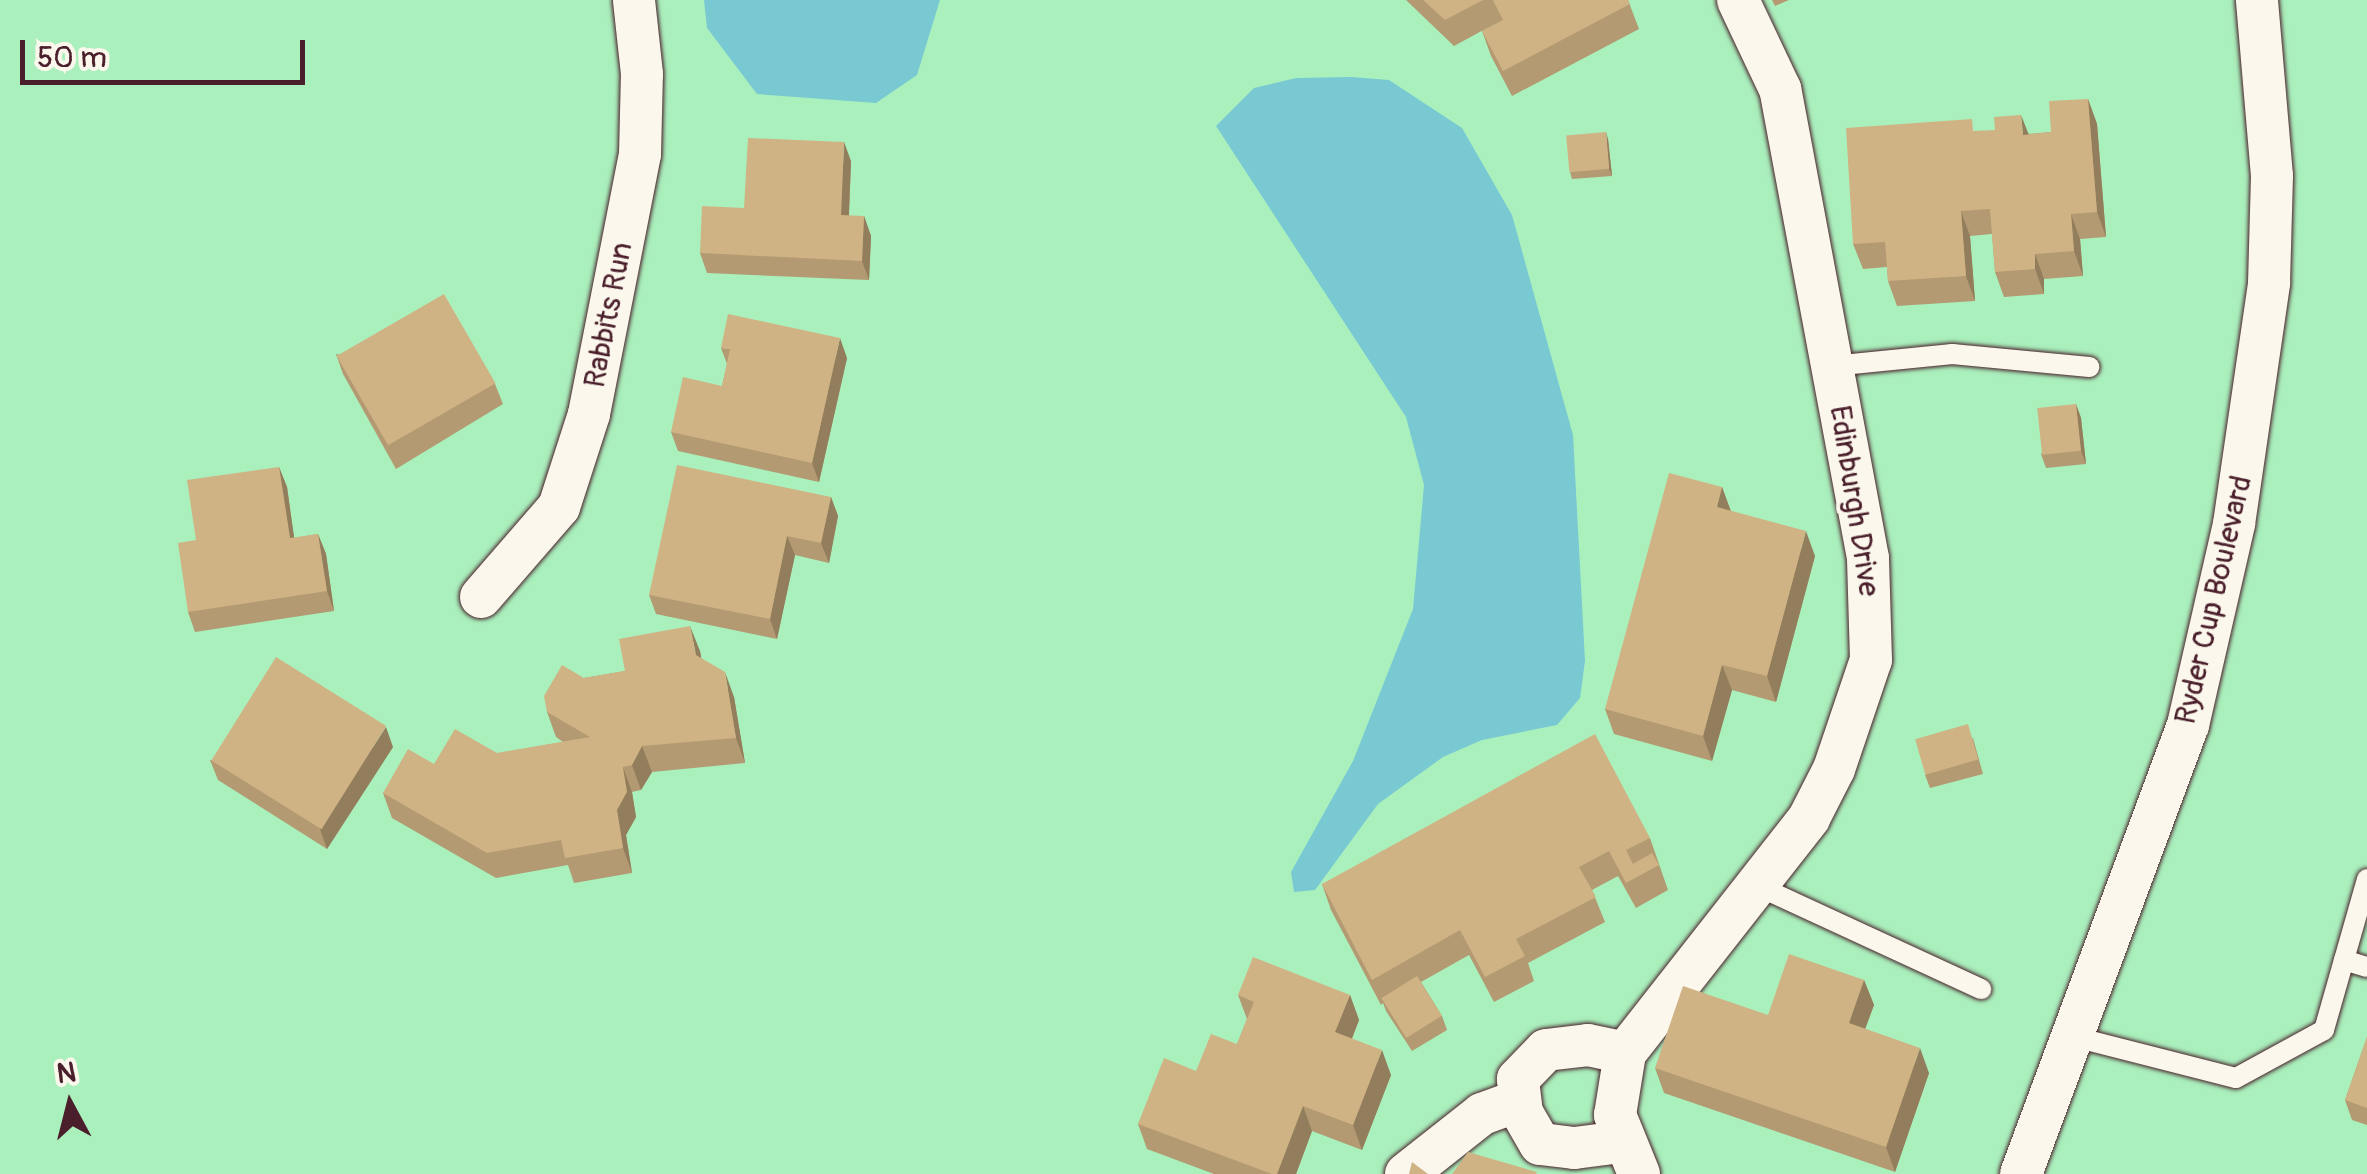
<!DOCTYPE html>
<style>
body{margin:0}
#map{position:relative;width:2367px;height:1174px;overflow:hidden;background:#fbf7ec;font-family:Pangolin,sans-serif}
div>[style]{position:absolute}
.green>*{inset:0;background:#aaf0bd;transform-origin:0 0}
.water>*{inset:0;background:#79c9d3}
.roads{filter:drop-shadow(0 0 2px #4a1f2b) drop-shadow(0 0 2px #4a1f2b)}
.service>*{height:20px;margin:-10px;padding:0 10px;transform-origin:10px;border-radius:10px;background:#fbf7ec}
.minor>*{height:42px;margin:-21px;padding:0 21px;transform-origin:21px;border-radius:21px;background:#fbf7ec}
.wall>*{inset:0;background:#b39a72}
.shaded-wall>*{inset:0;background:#927d5c}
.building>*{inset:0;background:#d0b384;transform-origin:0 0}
span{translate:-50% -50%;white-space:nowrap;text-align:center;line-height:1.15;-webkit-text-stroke:8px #fbf7ec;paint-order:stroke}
.street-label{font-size:30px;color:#4a1f2b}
.north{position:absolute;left:20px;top:1054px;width:100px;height:100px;-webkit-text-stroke:8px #fbf7ec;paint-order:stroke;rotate:353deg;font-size:28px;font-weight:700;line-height:40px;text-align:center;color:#4a1f2b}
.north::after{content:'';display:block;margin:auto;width:35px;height:45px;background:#4a1f2b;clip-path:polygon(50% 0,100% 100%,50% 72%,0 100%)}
.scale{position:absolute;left:20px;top:40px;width:285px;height:45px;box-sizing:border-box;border:5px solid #4a1f2b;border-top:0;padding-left:12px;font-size:30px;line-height:35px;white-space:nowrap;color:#4a1f2b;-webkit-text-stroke:8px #fbf7ec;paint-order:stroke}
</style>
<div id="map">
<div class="green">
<div style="left:0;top:0;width:2367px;height:1174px"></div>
</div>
<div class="water">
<div style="clip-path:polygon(704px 0,940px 0,917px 75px,876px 103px,757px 94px,707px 28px)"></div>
<div style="clip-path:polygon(1351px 77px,1389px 80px,1462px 128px,1512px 215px,1573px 435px,1585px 661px,1580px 698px,1557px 725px,1482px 740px,1443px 757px,1378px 804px,1315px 890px,1294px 892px,1291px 872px,1353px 761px,1413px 609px,1424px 485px,1406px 417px,1216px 126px,1254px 88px,1296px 78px)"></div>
</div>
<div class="roads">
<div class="service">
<div style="left:1832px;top:366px;width:121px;rotate:-5.7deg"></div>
<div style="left:1952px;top:354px;width:138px;rotate:5.4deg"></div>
<div style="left:1758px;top:886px;width:246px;rotate:24.8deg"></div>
<div style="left:2344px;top:960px;width:24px;rotate:17deg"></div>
<div style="left:2071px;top:1036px;width:170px;rotate:14.3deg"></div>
<div style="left:2236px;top:1078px;width:100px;rotate:-28.6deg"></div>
<div style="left:2324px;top:1030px;width:157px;rotate:-74.1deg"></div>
</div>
<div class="minor">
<div style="left:481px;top:597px;width:119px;rotate:-49.1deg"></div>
<div style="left:559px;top:507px;width:98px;rotate:-72.1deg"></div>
<div style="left:589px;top:414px;width:265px;rotate:-78.9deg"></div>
<div style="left:640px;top:154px;width:80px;rotate:-88.6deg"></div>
<div style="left:642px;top:74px;width:74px;rotate:-96.2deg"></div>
<div style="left:1621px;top:1142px;width:47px;rotate:172.7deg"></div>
<div style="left:1574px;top:1148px;width:34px;rotate:-173deg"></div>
<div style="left:1540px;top:1144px;width:36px;rotate:-120deg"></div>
<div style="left:1522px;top:1113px;width:34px;rotate:-97deg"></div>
<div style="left:1518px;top:1079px;width:40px;rotate:-46deg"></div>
<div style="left:1546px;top:1050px;width:42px;rotate:-6.8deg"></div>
<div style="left:1588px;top:1045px;width:38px;rotate:12deg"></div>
<div style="left:1406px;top:1174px;width:97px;rotate:-38.3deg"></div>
<div style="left:1482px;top:1114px;width:40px;rotate:-20.2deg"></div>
<div style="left:1639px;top:1174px;width:64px;rotate:-112.1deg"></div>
<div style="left:1615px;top:1115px;width:63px;rotate:-80.8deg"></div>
<div style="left:1625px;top:1053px;width:298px;rotate:-51.9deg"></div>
<div style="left:1809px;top:818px;width:55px;rotate:-63deg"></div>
<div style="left:1834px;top:769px;width:115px;rotate:-71.3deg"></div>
<div style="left:1871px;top:660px;width:102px;rotate:-91.7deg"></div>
<div style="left:1868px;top:558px;width:477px;rotate:-100.6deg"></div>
<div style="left:1780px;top:89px;width:98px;rotate:-115.3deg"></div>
<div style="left:2021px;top:1174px;width:479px;rotate:-69.6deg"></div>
<div style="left:2188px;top:725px;width:206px;rotate:-77.1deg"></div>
<div style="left:2234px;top:524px;width:244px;rotate:-81.7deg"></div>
<div style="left:2269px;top:283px;width:107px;rotate:-88.4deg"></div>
<div style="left:2272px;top:176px;width:177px;rotate:-94.9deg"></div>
</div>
</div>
<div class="wall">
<div style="clip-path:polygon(1406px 0,1628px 0,1639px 29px,1512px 96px,1491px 56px,1482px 31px,1500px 21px,1454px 46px)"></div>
<div style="clip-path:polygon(1772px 0,1789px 0,1775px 6px)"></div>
<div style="clip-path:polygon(2088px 99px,2097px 124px,2106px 237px,2080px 239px,2083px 276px,2044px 279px,2044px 294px,2004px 297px,1995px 272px,1992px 234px,1970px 236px,1975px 301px,1897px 306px,1888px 281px,1887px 267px,1863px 269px,1853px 244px,1976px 131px,2028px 134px,2051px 132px)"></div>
<div style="clip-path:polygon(1608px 139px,1612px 176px,1572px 179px,1570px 172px)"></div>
<div style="clip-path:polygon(851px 161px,849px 216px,864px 216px,871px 236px,869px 280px,707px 273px,700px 253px,744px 208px)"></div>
<div style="clip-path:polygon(721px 348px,847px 358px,819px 482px,678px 451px,671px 432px,722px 386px,727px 364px)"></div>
<div style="clip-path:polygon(336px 354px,495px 384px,503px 404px,396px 469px,343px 374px)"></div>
<div style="clip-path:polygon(2076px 404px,2081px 418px,2086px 464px,2046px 468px,2041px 454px)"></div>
<div style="clip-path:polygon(279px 467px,287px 487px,294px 538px,318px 534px,326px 554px,334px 611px,195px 632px,188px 612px,196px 540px)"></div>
<div style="clip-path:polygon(1722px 487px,1731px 511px,1815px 556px,1776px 702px,1732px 690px,1712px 761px,1614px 734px,1605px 709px)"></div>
<div style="clip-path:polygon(831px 497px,838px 516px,829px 563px,795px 555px,777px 639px,656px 614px,649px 595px)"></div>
<div style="clip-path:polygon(700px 651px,701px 658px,734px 697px,745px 763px,652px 772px,641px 790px,632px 792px,636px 817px,626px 835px,632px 873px,574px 883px,568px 865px,496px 878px,392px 818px,383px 793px,434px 764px,563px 742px,556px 737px,547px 712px,584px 678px,625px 671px)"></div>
<div style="clip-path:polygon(1973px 738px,1983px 774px,1930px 788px,1925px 775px)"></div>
<div style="clip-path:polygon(393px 747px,327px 849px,218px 780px,210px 760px)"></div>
<div style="clip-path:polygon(1650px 838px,1668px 890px,1636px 908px,1618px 876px,1592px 890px,1605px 922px,1528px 963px,1534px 981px,1494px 1002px,1469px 955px,1421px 982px,1442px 1016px,1447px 1030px,1412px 1051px,1386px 1011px,1383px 1003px,1381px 1005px,1331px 910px,1322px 884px)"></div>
<div style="clip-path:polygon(1864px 980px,1874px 1005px,1865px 1029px,1929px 1073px,1895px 1172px,1664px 1093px,1655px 1068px,1768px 1015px)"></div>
<div style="clip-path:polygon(1238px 995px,1350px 995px,1359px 1020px,1352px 1039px,1391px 1075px,1362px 1150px,1312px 1131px,1296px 1174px,1214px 1174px,1147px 1149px,1138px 1124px,1196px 1071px,1237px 1044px,1247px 1019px)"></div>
<div style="clip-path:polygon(2367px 1037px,2367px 1125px,2352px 1120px,2345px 1100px)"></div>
</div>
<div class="shaded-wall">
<div style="clip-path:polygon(2088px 99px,2097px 124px,2106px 237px,2097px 212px)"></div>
<div style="clip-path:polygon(2021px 115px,2031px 140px,2023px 135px)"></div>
<div style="clip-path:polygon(1606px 132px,1608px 139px,1612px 176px,1609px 169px)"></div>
<div style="clip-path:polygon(844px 142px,851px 161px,848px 235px,841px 215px)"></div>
<div style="clip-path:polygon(1961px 211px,1970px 236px,1975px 301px,1966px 276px)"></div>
<div style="clip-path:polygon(2071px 214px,2080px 239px,2083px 276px,2074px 251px)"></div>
<div style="clip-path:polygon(864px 216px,871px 236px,869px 280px,862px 261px)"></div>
<div style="clip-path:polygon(2035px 254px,2044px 279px,2044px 294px,2035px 269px)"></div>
<div style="clip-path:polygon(840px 338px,847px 358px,819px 482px,812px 463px)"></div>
<div style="clip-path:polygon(2076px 404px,2081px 418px,2086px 464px,2081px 451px)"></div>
<div style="clip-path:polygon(279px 467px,287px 487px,297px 558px,290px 538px)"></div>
<div style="clip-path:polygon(1722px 487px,1731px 512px,1717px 507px)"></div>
<div style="clip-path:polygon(831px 497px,838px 516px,829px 563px,821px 543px)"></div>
<div style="clip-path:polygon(1806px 531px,1815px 556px,1776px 702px,1767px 676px)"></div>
<div style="clip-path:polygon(318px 534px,326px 554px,334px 611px,327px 591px)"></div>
<div style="clip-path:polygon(787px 536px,795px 555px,777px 639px,770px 619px)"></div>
<div style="clip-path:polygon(690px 626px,700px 651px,705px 680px,696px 655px)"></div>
<div style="clip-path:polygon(1722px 665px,1732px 690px,1712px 761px,1703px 736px)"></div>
<div style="clip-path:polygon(725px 672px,734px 697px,745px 763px,736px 738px)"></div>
<div style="clip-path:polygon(386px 727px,393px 747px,327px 849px,320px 829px)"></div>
<div style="clip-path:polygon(642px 746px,652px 772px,641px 790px,632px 765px)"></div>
<div style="clip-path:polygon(623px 767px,632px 792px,636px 817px,626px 835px,632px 873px,623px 848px,617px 810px)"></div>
<div style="clip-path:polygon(1864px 980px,1874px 1005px,1858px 1048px,1849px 1023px)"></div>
<div style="clip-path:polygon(1350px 995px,1359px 1020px,1344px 1058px,1335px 1032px)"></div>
<div style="clip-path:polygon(1920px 1048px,1929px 1073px,1895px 1172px,1886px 1147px)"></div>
<div style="clip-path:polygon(1382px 1050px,1391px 1075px,1362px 1150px,1353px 1125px)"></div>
<div style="clip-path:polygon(1303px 1106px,1312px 1131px,1296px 1174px,1277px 1174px)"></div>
</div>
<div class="building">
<div style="clip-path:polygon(1423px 0,1483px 0,1445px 20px)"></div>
<div style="clip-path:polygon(1493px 0,1628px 0,1630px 4px,1503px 71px,1482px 31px,1503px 20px)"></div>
<div style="clip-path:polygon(2088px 99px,2097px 212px,2071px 214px,2074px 251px,2035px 254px,2035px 269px,1995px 272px,1990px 209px,1961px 211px,1966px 276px,1888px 281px,1885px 242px,1853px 244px,1846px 128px,1972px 119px,1973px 131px,1995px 130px,1994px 117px,2021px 115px,2023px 135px,2051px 132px,2049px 101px)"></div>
<div style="left:1606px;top:132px;width:37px;height:40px;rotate:85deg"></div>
<div style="clip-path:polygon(748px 138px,844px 142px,841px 215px,864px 216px,862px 261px,700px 253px,702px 206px,744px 208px)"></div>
<div style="left:444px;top:294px;width:103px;height:124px;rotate:60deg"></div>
<div style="clip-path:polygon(728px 314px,840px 338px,812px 463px,671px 432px,683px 377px,722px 386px,730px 349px,721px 348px)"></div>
<div style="left:2076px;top:404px;width:47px;height:39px;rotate:84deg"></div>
<div style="clip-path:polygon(677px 465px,831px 497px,821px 543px,787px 536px,770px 619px,649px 595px)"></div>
<div style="clip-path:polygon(279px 467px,290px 538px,318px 534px,327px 591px,188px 612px,178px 543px,196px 540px,187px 480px)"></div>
<div style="clip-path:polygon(1669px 473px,1722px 487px,1717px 507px,1806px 531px,1767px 676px,1722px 665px,1703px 736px,1605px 709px)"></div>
<div style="clip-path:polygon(690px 626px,696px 655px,725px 672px,736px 738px,642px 746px,632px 765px,623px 767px,627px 792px,617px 810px,623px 848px,565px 858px,561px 840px,487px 853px,383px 793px,408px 749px,434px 764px,455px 729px,497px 753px,590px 737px,547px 712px,544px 696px,562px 665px,584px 678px,625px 671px,619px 639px)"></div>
<div style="left:276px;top:657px;width:130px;height:122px;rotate:32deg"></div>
<div style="left:1968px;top:724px;width:37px;height:55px;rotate:74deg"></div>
<div style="clip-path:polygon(1595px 734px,1650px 838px,1626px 850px,1633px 864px,1652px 853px,1659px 865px,1626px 883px,1609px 851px,1579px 867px,1596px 897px,1516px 939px,1525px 956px,1485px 977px,1460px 930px,1372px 980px,1322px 884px)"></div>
<div style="clip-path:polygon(1789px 954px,1864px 980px,1849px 1023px,1920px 1048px,1886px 1147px,1655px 1068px,1683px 986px,1768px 1015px)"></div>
<div style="clip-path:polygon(1253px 957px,1350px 995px,1335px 1032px,1382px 1050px,1353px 1125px,1303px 1106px,1277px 1174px,1272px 1174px,1138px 1124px,1164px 1058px,1196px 1071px,1211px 1034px,1237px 1044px,1254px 1002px,1238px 995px)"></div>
<div style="left:1417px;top:976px;width:47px;height:42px;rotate:58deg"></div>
<div style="clip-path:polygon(2367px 1037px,2367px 1108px,2345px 1100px)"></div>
<div style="clip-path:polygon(1468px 1152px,1537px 1172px,1536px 1174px,1452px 1174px)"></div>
<div style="clip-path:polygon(1412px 1162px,1428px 1174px,1409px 1174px)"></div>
</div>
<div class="street-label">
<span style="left:609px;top:315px;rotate:-79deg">Rabbits Run</span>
<span style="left:1854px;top:501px;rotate:81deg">Edinburgh Drive</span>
<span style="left:2214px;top:600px;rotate:-77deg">Ryder Cup Boulevard</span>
</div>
<div class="north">N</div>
<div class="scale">50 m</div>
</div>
